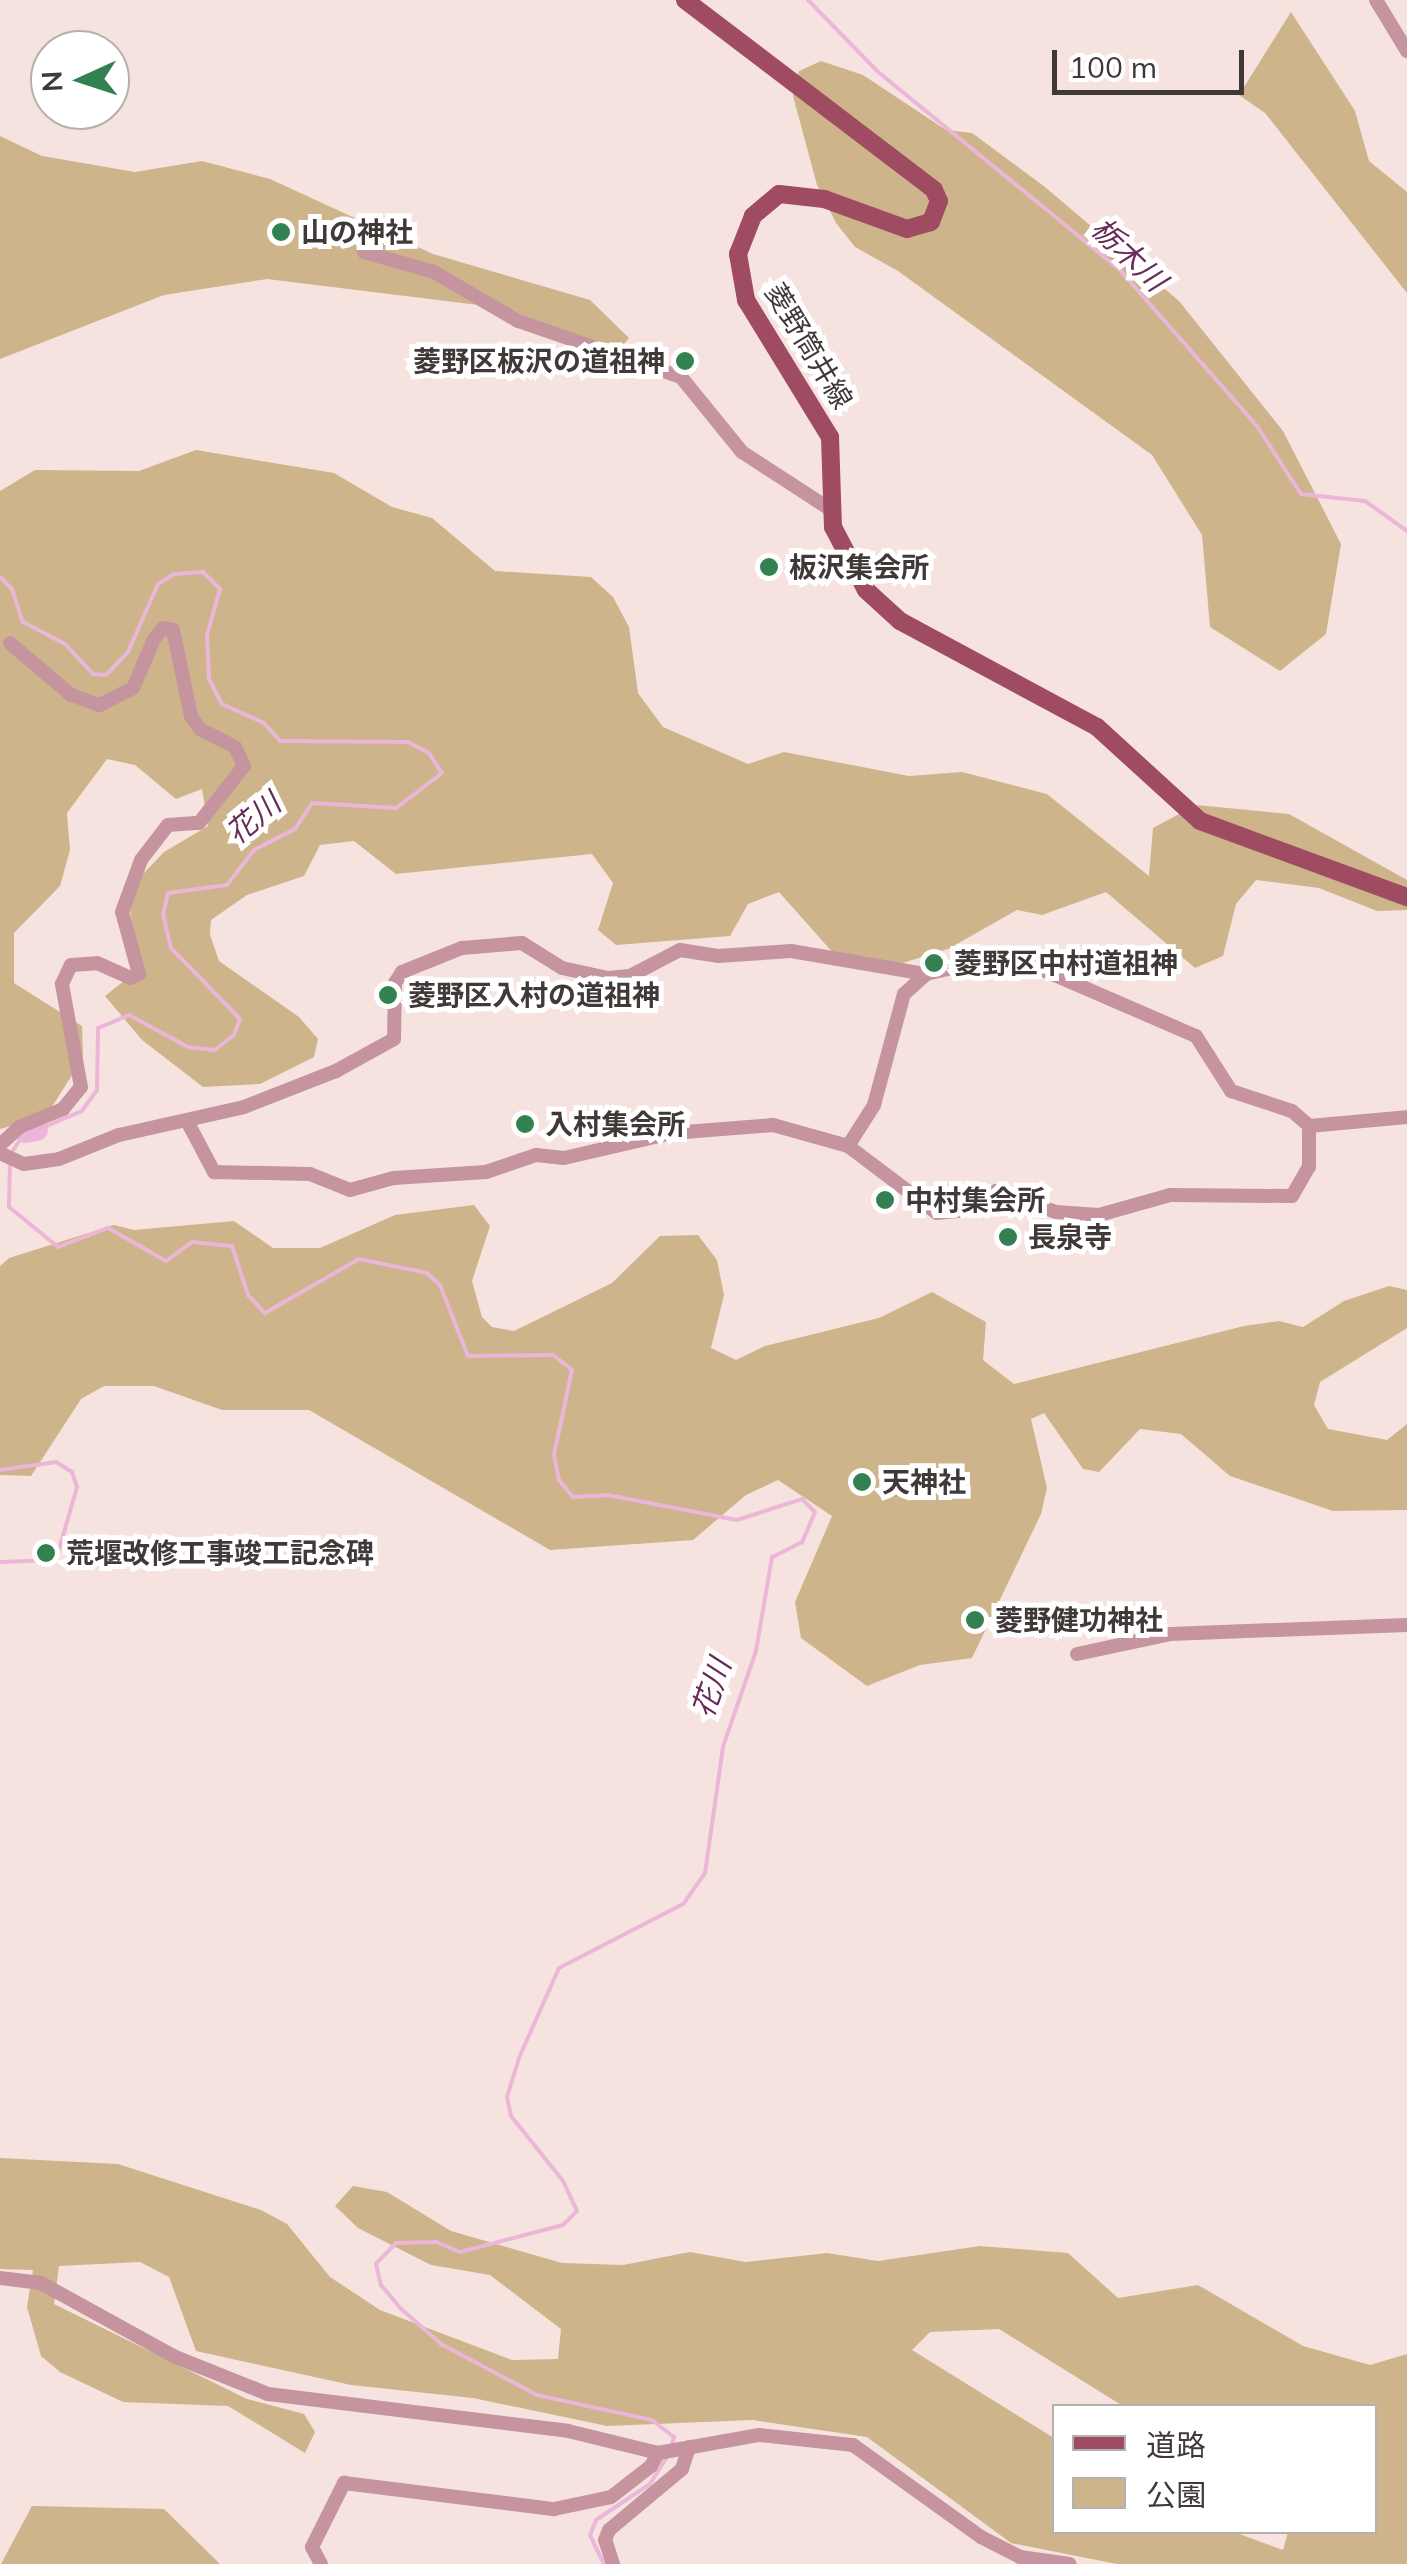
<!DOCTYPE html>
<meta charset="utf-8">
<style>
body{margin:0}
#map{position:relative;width:1407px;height:2564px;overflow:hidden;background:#f6e3e0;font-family:Mulish,"Noto Sans JP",sans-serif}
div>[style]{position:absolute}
.green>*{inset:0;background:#ceb48a}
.stream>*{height:4px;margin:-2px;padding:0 2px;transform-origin:2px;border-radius:2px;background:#ebb6d8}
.river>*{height:22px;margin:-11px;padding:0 11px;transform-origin:11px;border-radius:11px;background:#ebb6d8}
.minor>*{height:14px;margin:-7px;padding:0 7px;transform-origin:7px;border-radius:7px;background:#c5949e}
.major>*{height:18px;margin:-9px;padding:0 9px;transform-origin:9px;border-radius:9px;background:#9f4b62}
.dots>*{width:28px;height:28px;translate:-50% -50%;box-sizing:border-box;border:5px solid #fff;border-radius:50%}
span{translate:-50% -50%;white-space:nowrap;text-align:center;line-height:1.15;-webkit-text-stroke:10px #fff;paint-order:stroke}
.poi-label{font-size:28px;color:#413938;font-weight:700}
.left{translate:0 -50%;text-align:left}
.right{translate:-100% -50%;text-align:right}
.street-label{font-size:28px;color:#413938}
.water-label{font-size:30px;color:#682b57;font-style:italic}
.legend{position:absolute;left:1052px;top:2404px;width:325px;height:130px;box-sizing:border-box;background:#fff;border:2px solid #b3b0af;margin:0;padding:12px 18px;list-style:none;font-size:30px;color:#413938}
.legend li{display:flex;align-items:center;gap:20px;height:50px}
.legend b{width:50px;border:2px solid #b3b0af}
.north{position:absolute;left:30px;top:30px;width:100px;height:100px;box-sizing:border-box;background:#fff;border:2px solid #b3b0af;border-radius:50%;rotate:267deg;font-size:28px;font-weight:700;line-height:40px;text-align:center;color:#413938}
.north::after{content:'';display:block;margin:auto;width:35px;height:45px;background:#338150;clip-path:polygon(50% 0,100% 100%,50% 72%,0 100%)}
.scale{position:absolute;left:1052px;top:50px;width:192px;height:45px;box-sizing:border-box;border:5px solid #413938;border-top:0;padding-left:12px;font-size:30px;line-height:35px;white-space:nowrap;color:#413938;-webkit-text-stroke:8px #fff;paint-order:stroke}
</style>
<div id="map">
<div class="green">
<div style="clip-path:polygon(1291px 12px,1355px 111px,1369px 161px,1407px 192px,1407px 293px,1265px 113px,1239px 95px)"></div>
<div style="clip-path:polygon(821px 61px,863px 75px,946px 130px,972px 133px,1045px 187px,1179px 301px,1283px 431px,1341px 544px,1326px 634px,1280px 671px,1210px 627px,1202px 535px,1152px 455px,898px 271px,855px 247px,836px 223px,817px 185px,793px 96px,799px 71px)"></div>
<div style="clip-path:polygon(0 136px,42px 156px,135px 172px,202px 161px,270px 179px,433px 254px,590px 300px,629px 338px,618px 351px,495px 307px,267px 279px,164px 295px,0 359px)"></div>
<div style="clip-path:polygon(196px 450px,334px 473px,392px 507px,432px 518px,495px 571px,591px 577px,613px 597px,629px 627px,638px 693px,663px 727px,748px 764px,784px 752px,909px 776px,962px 772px,1047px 794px,1149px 876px,1153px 828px,1196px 805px,1289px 814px,1407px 880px,1407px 910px,1377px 911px,1319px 888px,1256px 880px,1236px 904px,1223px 956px,1195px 968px,1106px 892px,1042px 915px,1017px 910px,948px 949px,883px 969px,835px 955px,779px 892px,748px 904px,730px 936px,616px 945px,598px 930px,613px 883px,592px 854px,396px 874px,354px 841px,320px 845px,304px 876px,247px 895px,211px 920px,210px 935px,219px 961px,299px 1017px,318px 1039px,314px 1057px,260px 1084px,203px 1087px,142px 1040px,105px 996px,139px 969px,127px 891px,164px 852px,208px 826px,202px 789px,176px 799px,135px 765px,107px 759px,67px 813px,70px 850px,60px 886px,14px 933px,14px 983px,82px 1026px,83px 1058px,46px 1116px,0 1129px,0 491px,35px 470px,139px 471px)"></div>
<div style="clip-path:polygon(474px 1205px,490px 1226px,472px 1281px,482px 1317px,492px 1327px,514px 1331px,612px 1283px,660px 1236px,698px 1235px,717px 1260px,724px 1295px,711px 1348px,736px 1360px,765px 1346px,879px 1318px,932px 1292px,986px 1322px,983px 1360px,1014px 1384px,1244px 1326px,1279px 1321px,1303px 1327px,1344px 1301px,1389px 1286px,1407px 1290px,1407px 1328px,1320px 1382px,1314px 1405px,1328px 1429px,1387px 1440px,1407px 1424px,1407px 1510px,1333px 1511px,1230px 1476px,1181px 1434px,1140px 1429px,1099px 1472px,1083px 1469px,1044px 1413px,1031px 1419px,1047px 1488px,1041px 1514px,972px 1658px,920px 1665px,867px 1686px,801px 1638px,795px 1602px,832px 1516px,778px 1480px,746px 1495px,693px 1540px,550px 1550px,309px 1410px,222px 1410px,154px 1386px,104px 1386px,81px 1399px,31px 1476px,0 1475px,0 1266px,9px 1258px,114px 1225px,134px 1230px,234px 1221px,273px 1248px,320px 1248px,395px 1215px)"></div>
<div style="clip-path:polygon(evenodd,0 2158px,118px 2164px,261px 2210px,287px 2224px,330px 2277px,380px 2310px,512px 2360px,558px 2359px,561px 2329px,490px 2275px,431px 2265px,358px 2228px,335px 2206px,353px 2186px,387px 2192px,451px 2231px,562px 2263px,623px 2265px,690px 2252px,746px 2262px,827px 2253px,878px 2261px,980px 2246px,1068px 2253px,1118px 2298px,1198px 2285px,1303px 2346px,1370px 2365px,1407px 2354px,1407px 2564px,1117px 2564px,1011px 2543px,867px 2437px,752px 2420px,607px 2426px,473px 2398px,351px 2385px,196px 2351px,169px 2277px,140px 2262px,59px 2266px,54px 2304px,247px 2399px,304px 2414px,315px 2432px,305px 2453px,228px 2406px,123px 2402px,60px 2372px,41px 2356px,27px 2307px,33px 2270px,0 2269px,0 2158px,999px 2329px,1123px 2406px,1374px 2406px,1374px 2532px,1288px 2532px,1283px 2550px,1234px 2532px,1054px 2532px,1054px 2438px,912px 2350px,930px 2332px,999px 2329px)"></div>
<div style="clip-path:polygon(32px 2506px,164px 2509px,220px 2564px,1px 2564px)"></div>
</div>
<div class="stream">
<div style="left:808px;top:0;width:99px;rotate:45.8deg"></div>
<div style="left:877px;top:71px;width:313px;rotate:39.3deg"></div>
<div style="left:1119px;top:269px;width:209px;rotate:48.7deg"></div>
<div style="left:1257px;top:426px;width:81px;rotate:57.1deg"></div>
<div style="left:1301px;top:494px;width:64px;rotate:6.2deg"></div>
<div style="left:1365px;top:501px;width:52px;rotate:35.5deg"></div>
<div style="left:0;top:577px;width:17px;rotate:45deg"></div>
<div style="left:12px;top:589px;width:35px;rotate:72deg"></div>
<div style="left:23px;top:622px;width:47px;rotate:27.6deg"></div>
<div style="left:65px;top:644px;width:41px;rotate:47deg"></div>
<div style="left:93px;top:674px;width:13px;rotate:4deg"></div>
<div style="left:106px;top:675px;width:32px;rotate:-46deg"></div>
<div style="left:128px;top:652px;width:74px;rotate:-66.2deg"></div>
<div style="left:158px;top:584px;width:19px;rotate:-32deg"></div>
<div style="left:174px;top:574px;width:29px;rotate:-4deg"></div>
<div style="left:203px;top:572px;width:24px;rotate:45deg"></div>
<div style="left:220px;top:589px;width:48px;rotate:105.8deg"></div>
<div style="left:207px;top:635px;width:44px;rotate:87.4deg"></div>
<div style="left:209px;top:679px;width:28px;rotate:63deg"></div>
<div style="left:222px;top:704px;width:46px;rotate:24.3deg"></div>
<div style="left:264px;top:723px;width:24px;rotate:48deg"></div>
<div style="left:280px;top:741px;width:128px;rotate:0.4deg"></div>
<div style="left:408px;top:742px;width:24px;rotate:28deg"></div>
<div style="left:429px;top:753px;width:24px;rotate:57deg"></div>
<div style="left:442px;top:773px;width:58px;rotate:142.7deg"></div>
<div style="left:396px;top:808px;width:84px;rotate:-176.6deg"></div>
<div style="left:312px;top:803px;width:31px;rotate:123deg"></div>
<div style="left:295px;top:829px;width:46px;rotate:152.9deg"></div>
<div style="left:254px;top:850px;width:44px;rotate:127.6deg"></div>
<div style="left:227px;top:885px;width:60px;rotate:172.3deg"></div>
<div style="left:168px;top:893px;width:22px;rotate:103deg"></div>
<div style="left:163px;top:914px;width:35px;rotate:77deg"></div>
<div style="left:171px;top:948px;width:99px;rotate:45.8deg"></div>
<div style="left:240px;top:1019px;width:17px;rotate:111deg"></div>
<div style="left:234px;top:1035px;width:24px;rotate:142deg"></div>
<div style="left:215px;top:1050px;width:27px;rotate:-174deg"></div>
<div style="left:188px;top:1047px;width:67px;rotate:-151.5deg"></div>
<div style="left:129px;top:1015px;width:34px;rotate:157deg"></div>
<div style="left:98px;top:1028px;width:62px;rotate:90.9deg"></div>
<div style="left:97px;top:1090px;width:26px;rotate:126deg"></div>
<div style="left:82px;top:1111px;width:49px;rotate:157.1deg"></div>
<div style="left:12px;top:1152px;width:24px;rotate:-57deg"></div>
<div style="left:10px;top:1161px;width:46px;rotate:91.2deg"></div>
<div style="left:9px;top:1207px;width:63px;rotate:39.2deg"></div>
<div style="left:58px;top:1247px;width:53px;rotate:-20.8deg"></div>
<div style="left:108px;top:1228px;width:67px;rotate:29.6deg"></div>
<div style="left:166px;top:1261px;width:32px;rotate:-36deg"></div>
<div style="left:192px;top:1242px;width:40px;rotate:5.7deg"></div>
<div style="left:232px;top:1246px;width:52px;rotate:71.9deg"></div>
<div style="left:248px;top:1295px;width:25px;rotate:47deg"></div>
<div style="left:265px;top:1313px;width:108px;rotate:-29.9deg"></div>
<div style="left:359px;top:1259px;width:69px;rotate:11.6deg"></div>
<div style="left:427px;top:1273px;width:18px;rotate:43deg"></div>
<div style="left:440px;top:1285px;width:76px;rotate:68.5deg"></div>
<div style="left:468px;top:1356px;width:85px;rotate:-0.7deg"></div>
<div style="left:553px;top:1355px;width:24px;rotate:38deg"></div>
<div style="left:572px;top:1370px;width:87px;rotate:102deg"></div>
<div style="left:554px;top:1455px;width:25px;rotate:79deg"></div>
<div style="left:559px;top:1480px;width:22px;rotate:51deg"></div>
<div style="left:573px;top:1497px;width:35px;rotate:-3deg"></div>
<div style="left:608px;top:1495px;width:131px;rotate:11deg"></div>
<div style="left:737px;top:1520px;width:68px;rotate:-17.9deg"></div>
<div style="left:802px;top:1499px;width:18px;rotate:45deg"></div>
<div style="left:815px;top:1512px;width:33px;rotate:113deg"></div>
<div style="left:802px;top:1542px;width:34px;rotate:153deg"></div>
<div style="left:772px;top:1557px;width:95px;rotate:99.7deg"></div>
<div style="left:756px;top:1651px;width:102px;rotate:109deg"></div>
<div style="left:723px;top:1747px;width:127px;rotate:98.1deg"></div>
<div style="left:705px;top:1873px;width:38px;rotate:125deg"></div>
<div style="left:683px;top:1904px;width:140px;rotate:152.7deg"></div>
<div style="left:559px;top:1968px;width:98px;rotate:114deg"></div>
<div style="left:519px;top:2058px;width:41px;rotate:107.1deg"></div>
<div style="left:507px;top:2097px;width:19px;rotate:78deg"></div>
<div style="left:511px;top:2116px;width:83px;rotate:51.3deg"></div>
<div style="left:563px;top:2181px;width:33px;rotate:65deg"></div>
<div style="left:577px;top:2211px;width:20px;rotate:135deg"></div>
<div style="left:563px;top:2225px;width:106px;rotate:165.3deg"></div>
<div style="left:460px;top:2252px;width:26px;rotate:-157deg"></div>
<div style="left:436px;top:2242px;width:40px;rotate:178.6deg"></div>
<div style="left:396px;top:2243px;width:29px;rotate:134deg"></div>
<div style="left:376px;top:2264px;width:22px;rotate:77deg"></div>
<div style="left:381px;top:2285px;width:30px;rotate:50deg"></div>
<div style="left:400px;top:2308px;width:55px;rotate:41.3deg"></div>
<div style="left:441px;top:2344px;width:109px;rotate:28deg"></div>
<div style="left:537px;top:2395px;width:118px;rotate:12.3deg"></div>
<div style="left:652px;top:2420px;width:28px;rotate:38deg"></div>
<div style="left:674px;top:2437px;width:11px;rotate:105deg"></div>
<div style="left:0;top:1470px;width:57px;rotate:-8.1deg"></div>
<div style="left:56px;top:1462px;width:19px;rotate:32deg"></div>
<div style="left:72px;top:1472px;width:16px;rotate:72deg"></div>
<div style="left:77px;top:1487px;width:76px;rotate:106deg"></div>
<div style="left:56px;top:1560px;width:56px;rotate:178deg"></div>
<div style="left:604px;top:2564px;width:32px;rotate:-116deg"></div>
<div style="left:590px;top:2535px;width:16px;rotate:-68deg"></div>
<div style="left:596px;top:2520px;width:65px;rotate:-33.7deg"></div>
<div style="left:650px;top:2484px;width:32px;rotate:-58deg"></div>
</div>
<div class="river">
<div style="left:25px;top:1132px;width:12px;rotate:-9deg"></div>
</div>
<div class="minor">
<div style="left:1376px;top:0;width:60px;rotate:58.7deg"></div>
<div style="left:364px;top:252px;width:73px;rotate:15.9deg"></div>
<div style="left:434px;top:272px;width:97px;rotate:30.3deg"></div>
<div style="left:518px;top:321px;width:172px;rotate:19deg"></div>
<div style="left:681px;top:377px;width:97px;rotate:50.9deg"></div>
<div style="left:742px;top:452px;width:108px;rotate:33deg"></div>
<div style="left:187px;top:1121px;width:58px;rotate:62.1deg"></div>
<div style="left:214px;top:1172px;width:96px;rotate:1.2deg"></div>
<div style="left:310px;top:1174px;width:43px;rotate:21.8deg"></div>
<div style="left:350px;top:1190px;width:46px;rotate:-15.3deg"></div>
<div style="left:394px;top:1178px;width:92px;rotate:-3.7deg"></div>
<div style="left:486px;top:1172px;width:53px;rotate:-18.8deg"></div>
<div style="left:536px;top:1155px;width:28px;rotate:6deg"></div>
<div style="left:564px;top:1158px;width:111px;rotate:-13deg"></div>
<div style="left:672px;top:1133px;width:101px;rotate:-4.5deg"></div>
<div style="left:773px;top:1125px;width:78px;rotate:15.6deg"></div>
<div style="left:848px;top:1146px;width:111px;rotate:37deg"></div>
<div style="left:937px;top:1213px;width:27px;rotate:-6deg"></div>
<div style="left:964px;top:1210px;width:37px;rotate:-31deg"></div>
<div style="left:996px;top:1191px;width:64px;rotate:19.3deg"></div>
<div style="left:1056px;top:1212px;width:43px;rotate:4deg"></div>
<div style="left:1099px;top:1215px;width:74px;rotate:-15.7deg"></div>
<div style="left:1170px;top:1195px;width:122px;rotate:0.5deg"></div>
<div style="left:1292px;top:1196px;width:34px;rotate:-60deg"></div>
<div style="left:1309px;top:1167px;width:41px;rotate:-90deg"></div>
<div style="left:0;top:1145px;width:26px;rotate:-43deg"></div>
<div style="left:19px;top:1127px;width:48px;rotate:-22.2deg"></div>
<div style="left:63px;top:1109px;width:28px;rotate:-51deg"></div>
<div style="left:81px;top:1087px;width:105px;rotate:-100.5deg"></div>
<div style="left:62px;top:984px;width:21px;rotate:-65deg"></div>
<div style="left:71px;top:965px;width:26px;rotate:-4deg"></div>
<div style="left:97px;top:963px;width:36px;rotate:24deg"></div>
<div style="left:130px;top:978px;width:10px;rotate:-24deg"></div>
<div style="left:139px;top:974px;width:64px;rotate:-105.3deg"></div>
<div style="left:122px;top:912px;width:55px;rotate:-69.9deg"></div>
<div style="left:141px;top:860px;width:44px;rotate:-52.4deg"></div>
<div style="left:168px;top:825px;width:31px;rotate:-4deg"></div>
<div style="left:199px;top:823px;width:73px;rotate:-51.7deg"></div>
<div style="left:244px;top:766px;width:21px;rotate:-115deg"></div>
<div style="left:235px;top:747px;width:39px;rotate:-153deg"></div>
<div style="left:200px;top:729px;width:16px;rotate:-125deg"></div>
<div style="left:191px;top:716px;width:88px;rotate:-101.8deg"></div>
<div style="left:173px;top:630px;width:10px;rotate:-169deg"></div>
<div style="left:163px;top:628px;width:14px;rotate:129deg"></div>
<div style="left:154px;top:639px;width:53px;rotate:113.2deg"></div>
<div style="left:133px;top:688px;width:38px;rotate:153deg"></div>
<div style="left:99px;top:705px;width:30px;rotate:-160deg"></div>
<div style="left:71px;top:695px;width:80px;rotate:-139.6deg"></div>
<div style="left:848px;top:1146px;width:49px;rotate:-57.6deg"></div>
<div style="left:874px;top:1105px;width:115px;rotate:-74.9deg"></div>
<div style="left:904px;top:994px;width:30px;rotate:-42deg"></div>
<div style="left:0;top:1153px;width:26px;rotate:25deg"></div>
<div style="left:24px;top:1164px;width:35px;rotate:-8deg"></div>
<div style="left:59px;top:1159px;width:65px;rotate:-21.8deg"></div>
<div style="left:119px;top:1135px;width:128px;rotate:-12.6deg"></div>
<div style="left:244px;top:1107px;width:99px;rotate:-21.4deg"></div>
<div style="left:336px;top:1071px;width:66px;rotate:-28.9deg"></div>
<div style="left:394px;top:1039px;width:56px;rotate:-89deg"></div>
<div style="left:395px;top:983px;width:13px;rotate:-58deg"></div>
<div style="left:402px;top:972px;width:65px;rotate:-21.8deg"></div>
<div style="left:462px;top:948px;width:60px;rotate:-4.8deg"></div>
<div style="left:522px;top:943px;width:47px;rotate:32deg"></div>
<div style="left:562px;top:968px;width:47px;rotate:12.3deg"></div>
<div style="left:608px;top:978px;width:22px;rotate:-5deg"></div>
<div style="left:630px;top:976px;width:56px;rotate:-27.5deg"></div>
<div style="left:680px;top:950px;width:38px;rotate:9deg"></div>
<div style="left:718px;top:956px;width:73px;rotate:-3.9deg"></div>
<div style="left:791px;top:951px;width:137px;rotate:9.7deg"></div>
<div style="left:926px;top:974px;width:45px;rotate:-12.8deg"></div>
<div style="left:970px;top:964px;width:57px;rotate:-1deg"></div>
<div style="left:1027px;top:963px;width:184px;rotate:23.4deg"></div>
<div style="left:1196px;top:1036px;width:65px;rotate:57.5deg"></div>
<div style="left:1231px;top:1091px;width:64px;rotate:18.2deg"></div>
<div style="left:1292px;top:1111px;width:23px;rotate:41deg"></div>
<div style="left:1309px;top:1126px;width:98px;rotate:-5.2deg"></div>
<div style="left:1077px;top:1654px;width:95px;rotate:-12.1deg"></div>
<div style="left:1170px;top:1634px;width:237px;rotate:-2.2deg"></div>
<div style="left:0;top:2278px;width:41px;rotate:7deg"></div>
<div style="left:41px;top:2283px;width:151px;rotate:28.9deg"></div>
<div style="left:173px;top:2356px;width:102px;rotate:21.8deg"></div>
<div style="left:268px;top:2394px;width:302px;rotate:7deg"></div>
<div style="left:568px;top:2431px;width:93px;rotate:13.7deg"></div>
<div style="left:658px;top:2453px;width:103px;rotate:-10.1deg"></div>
<div style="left:759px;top:2435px;width:95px;rotate:6.1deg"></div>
<div style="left:853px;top:2445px;width:158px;rotate:35.7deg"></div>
<div style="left:981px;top:2537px;width:44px;rotate:27.1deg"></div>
<div style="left:1020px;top:2557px;width:50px;rotate:8deg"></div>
<div style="left:321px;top:2564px;width:19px;rotate:-118deg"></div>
<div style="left:312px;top:2547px;width:72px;rotate:-63.4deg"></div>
<div style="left:344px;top:2483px;width:212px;rotate:7.1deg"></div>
<div style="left:554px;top:2509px;width:58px;rotate:-11.9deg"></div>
<div style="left:611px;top:2497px;width:51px;rotate:-37.8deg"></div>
<div style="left:651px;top:2466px;width:15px;rotate:-62deg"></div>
<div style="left:613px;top:2564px;width:25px;rotate:-108deg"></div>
<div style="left:605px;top:2540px;width:11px;rotate:-68deg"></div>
<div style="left:609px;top:2530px;width:95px;rotate:-39.9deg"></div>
<div style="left:682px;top:2469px;width:23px;rotate:-72deg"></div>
</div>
<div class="major">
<div style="left:685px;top:0;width:313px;rotate:37.3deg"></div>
<div style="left:934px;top:190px;width:12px;rotate:66deg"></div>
<div style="left:939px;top:201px;width:22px;rotate:111deg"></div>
<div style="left:931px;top:222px;width:25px;rotate:164deg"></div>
<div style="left:907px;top:229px;width:88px;rotate:-160.1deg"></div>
<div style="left:824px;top:199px;width:45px;rotate:-173.7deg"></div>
<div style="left:779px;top:194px;width:34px;rotate:140deg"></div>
<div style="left:753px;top:216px;width:41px;rotate:111.5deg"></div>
<div style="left:738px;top:254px;width:47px;rotate:80.1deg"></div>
<div style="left:746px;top:300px;width:161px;rotate:58.5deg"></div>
<div style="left:830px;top:437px;width:90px;rotate:88.1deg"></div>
<div style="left:833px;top:527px;width:71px;rotate:62.4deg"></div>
<div style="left:866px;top:590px;width:46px;rotate:42.4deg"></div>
<div style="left:900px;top:621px;width:224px;rotate:28.3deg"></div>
<div style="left:1097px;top:727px;width:139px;rotate:42.4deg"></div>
<div style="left:1200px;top:821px;width:221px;rotate:20.2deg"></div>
</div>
<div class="dots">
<div style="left:281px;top:232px;background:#338150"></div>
<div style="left:685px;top:361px;background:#338150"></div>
<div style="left:769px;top:567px;background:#338150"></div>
<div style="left:934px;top:963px;background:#338150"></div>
<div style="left:388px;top:995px;background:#338150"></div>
<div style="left:525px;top:1124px;background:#338150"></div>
<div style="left:885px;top:1200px;background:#338150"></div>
<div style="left:1008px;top:1237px;background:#338150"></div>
<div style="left:862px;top:1482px;background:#338150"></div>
<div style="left:46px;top:1553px;background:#338150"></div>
<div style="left:975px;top:1620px;background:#338150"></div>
</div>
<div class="poi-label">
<span class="left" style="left:301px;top:232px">山の神社</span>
<span class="right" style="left:665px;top:361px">菱野区板沢の道祖神</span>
<span class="left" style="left:789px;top:567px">板沢集会所</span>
<span class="left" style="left:954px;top:963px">菱野区中村道祖神</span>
<span class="left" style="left:408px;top:995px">菱野区入村の道祖神</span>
<span class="left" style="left:545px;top:1124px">入村集会所</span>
<span class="left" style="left:905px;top:1200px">中村集会所</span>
<span class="left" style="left:1028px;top:1237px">長泉寺</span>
<span class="left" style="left:882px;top:1482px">天神社</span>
<span class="left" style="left:66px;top:1553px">荒堰改修工事竣工記念碑</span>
<span class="left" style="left:995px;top:1620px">菱野健功神社</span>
</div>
<div class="street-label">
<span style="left:809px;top:346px;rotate:59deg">菱野筒井線</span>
</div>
<div class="water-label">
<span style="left:1129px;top:254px;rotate:44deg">栃木川</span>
<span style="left:253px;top:818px;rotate:-40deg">花川</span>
<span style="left:711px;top:1688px;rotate:-71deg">花川</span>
</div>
<ul class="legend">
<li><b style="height:12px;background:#9f4b62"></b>道路</li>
<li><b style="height:28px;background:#ceb48a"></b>公園</li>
</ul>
<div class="north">N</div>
<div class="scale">100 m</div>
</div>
